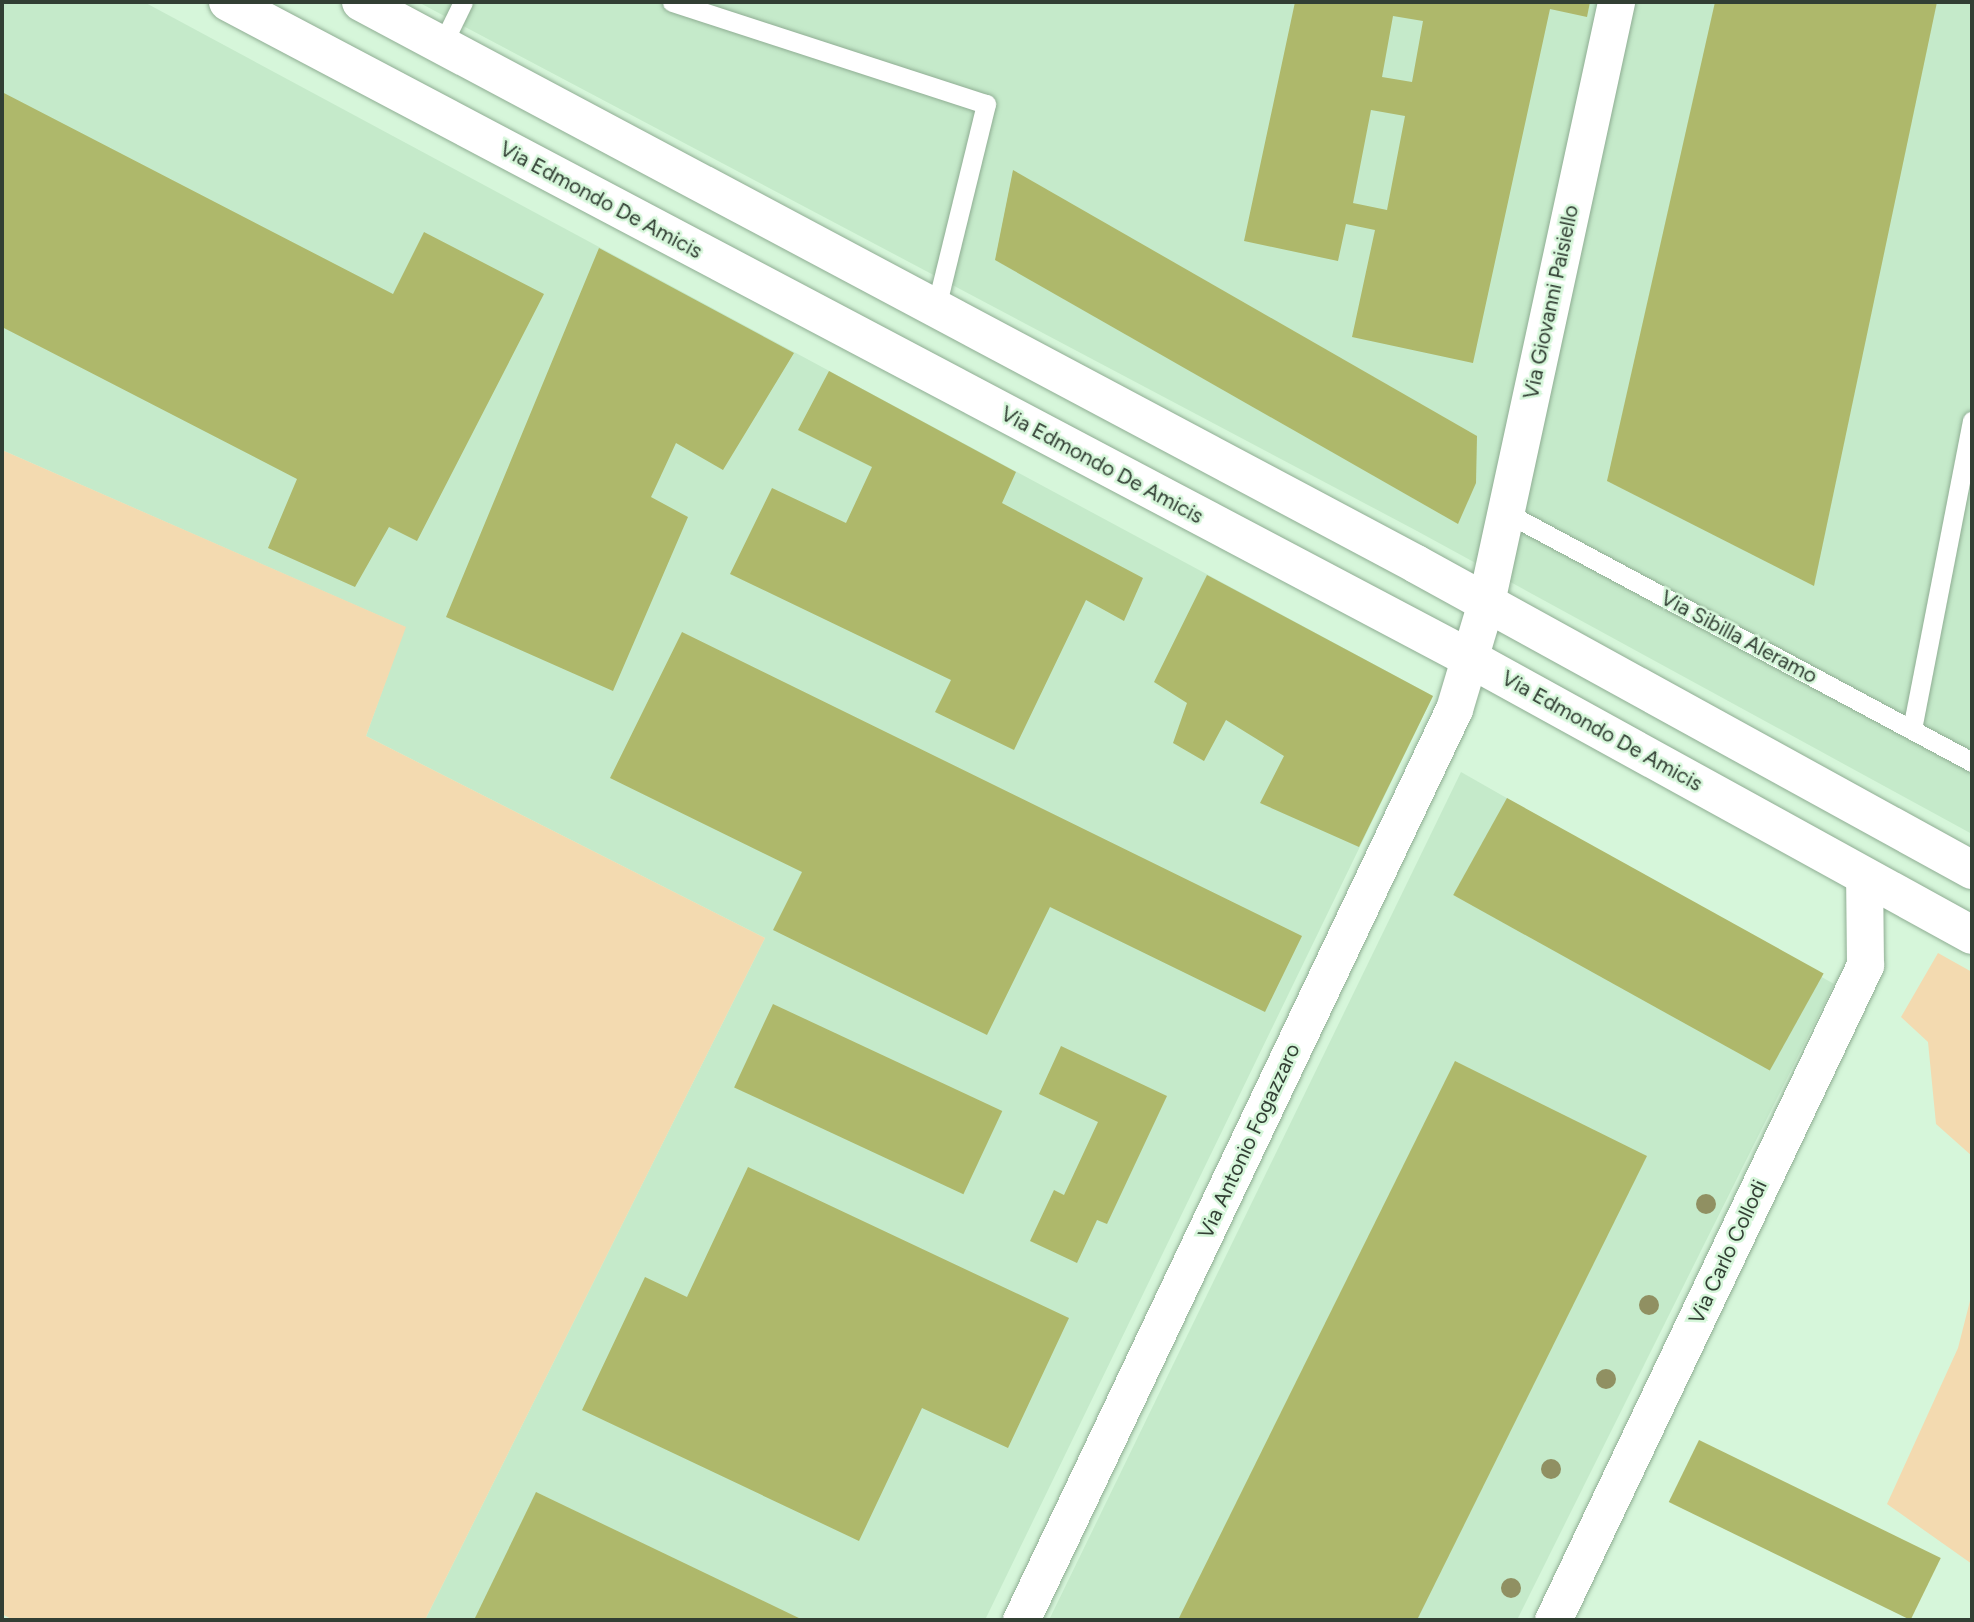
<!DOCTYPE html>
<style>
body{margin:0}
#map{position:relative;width:1974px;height:1622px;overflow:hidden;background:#d6f6da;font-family:Figtree,sans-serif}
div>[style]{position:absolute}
.built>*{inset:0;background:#c5eaca}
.green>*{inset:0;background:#f3dab0}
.building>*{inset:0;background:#aeb86b;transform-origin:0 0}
.roads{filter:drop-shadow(0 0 2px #8fad93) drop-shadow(0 0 2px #8fad93)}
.lane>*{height:19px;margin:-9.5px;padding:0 9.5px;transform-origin:9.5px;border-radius:9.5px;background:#fff}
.street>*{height:37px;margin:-18.5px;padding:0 18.5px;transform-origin:18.5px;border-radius:18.5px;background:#fff}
.secondary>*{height:38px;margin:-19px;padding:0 19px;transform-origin:19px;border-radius:19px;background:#fff}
.trees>*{width:20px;height:20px;margin:-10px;border-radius:50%;background:#909062}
span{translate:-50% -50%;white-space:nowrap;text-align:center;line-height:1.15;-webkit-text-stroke:5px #d6f6da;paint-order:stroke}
.street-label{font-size:21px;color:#323f34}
.frame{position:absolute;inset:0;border:4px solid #323f34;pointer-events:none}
</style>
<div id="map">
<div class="built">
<div style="clip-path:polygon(2px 2px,144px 2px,1433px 696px,985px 1620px,425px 1620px,765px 938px,366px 736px,405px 627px,2px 450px)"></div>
<div style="clip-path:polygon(418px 2px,1972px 2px,1972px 834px,1417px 531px)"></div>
<div style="clip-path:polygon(1461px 772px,1834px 984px,1517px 1620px,1049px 1620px)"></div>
</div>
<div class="green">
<div style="clip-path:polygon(2px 450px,406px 627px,366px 736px,765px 938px,425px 1620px,13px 1620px,2px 1614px)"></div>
<div style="clip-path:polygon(1938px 953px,1972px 972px,1972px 1156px,1936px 1124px,1928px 1042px,1901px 1017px)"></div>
<div style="clip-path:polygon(1972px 1293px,1972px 1564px,1887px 1504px,1958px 1348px)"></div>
</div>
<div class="building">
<div style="clip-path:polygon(evenodd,1295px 2px,1590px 2px,1587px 17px,1550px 9px,1473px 363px,1352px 337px,1375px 230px,1346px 224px,1338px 261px,1244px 241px,1295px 2px,1393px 16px,1423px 21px,1412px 82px,1382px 77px,1393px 16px,1295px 2px,1371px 110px,1405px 116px,1387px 210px,1353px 203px,1371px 110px)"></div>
<div style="clip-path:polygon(1715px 2px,1937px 2px,1814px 586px,1607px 481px)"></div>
<div style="clip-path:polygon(2px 92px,393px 294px,424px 232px,544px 294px,417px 541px,389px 527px,355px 587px,268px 548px,297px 479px,2px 327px)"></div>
<div style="clip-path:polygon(1013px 170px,1477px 436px,1476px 483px,1458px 524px,995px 260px)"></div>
<div style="clip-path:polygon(599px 248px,794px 353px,723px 470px,676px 443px,651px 497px,688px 517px,613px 691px,446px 617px)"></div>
<div style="clip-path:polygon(829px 371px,1016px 472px,1002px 503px,1143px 578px,1124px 621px,1086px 600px,1014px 750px,935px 712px,951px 680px,730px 574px,772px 488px,846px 523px,872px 467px,798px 430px)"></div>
<div style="clip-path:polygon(1207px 575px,1433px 696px,1359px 847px,1260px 803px,1284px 756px,1226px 720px,1204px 761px,1173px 743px,1187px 703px,1154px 682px)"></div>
<div style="clip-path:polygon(682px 632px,1302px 936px,1265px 1012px,1050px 907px,987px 1035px,773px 930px,802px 872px,610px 778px)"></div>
<div style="left:1507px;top:798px;width:362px;height:111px;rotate:29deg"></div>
<div style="left:773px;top:1004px;width:253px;height:92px;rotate:25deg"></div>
<div style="clip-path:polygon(1061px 1046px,1167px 1096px,1107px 1224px,1097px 1220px,1077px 1263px,1030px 1241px,1054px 1190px,1064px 1195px,1098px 1122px,1039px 1094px)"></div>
<div style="clip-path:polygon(1455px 1061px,1647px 1156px,1417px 1620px,1178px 1620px)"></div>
<div style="clip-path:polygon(748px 1167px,1069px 1318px,1008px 1448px,922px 1408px,859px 1541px,582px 1410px,645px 1277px,687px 1297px)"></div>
<div style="left:1699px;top:1440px;width:269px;height:69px;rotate:26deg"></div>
<div style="clip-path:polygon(536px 1492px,803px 1620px,474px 1620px)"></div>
</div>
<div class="roads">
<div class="lane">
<div style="left:672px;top:2px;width:330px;rotate:18deg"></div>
<div style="left:986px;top:104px;width:210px;rotate:103.8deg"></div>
<div style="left:442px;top:45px;width:48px;rotate:-64deg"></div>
<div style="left:1505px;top:512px;width:530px;rotate:28.16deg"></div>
<div style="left:1912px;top:729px;width:314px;rotate:-79deg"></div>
</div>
<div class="street">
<div style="left:1021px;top:1620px;width:1009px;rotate:-64.58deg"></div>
<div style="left:1454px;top:709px;width:112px;rotate:-73.3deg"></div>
<div style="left:1486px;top:602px;width:614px;rotate:-77.77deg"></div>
<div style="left:1553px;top:1620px;width:726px;rotate:-64.53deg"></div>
<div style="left:1865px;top:965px;width:89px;rotate:-90.6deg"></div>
</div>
<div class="secondary">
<div style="left:228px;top:2px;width:1404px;rotate:27.86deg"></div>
<div style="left:1469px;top:658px;width:574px;rotate:28.84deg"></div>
<div style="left:361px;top:2px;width:1195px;rotate:28.04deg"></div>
<div style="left:1416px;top:564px;width:635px;rotate:28.83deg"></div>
</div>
</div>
<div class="trees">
<div style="left:1706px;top:1204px"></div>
<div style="left:1649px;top:1305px"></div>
<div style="left:1606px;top:1379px"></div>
<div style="left:1551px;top:1469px"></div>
<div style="left:1511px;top:1588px"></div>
</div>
<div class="street-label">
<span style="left:601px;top:200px;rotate:28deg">Via Edmondo De Amicis</span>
<span style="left:1551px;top:302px;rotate:-78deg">Via Giovanni Paisiello</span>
<span style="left:1102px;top:465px;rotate:28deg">Via Edmondo De Amicis</span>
<span style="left:1739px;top:637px;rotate:28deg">Via Sibilla Aleramo</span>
<span style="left:1602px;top:731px;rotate:29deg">Via Edmondo De Amicis</span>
<span style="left:1249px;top:1141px;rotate:-65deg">Via Antonio Fogazzaro</span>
<span style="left:1728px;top:1252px;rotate:-65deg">Via Carlo Collodi</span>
</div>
<div class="frame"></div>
</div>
